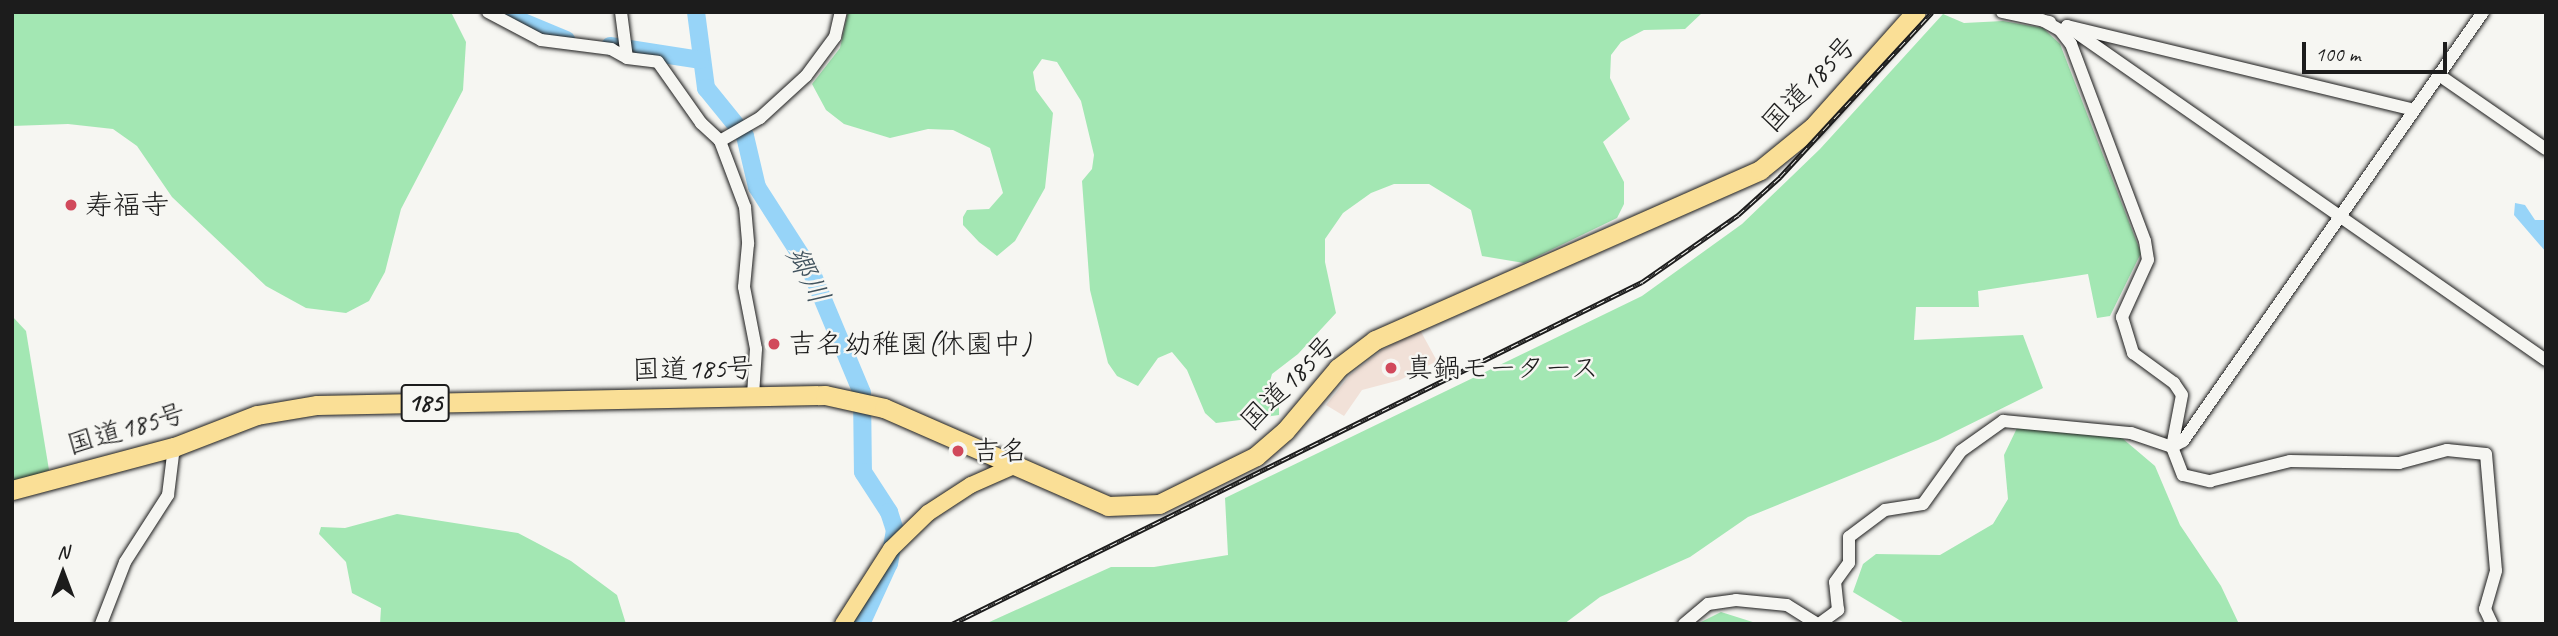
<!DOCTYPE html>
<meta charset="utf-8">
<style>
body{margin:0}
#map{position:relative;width:2558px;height:636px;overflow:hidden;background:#f6f6f2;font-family:Caveat,"Klee One",sans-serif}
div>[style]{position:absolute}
.built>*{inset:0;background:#f1e1d8}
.green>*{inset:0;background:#a3e7b3}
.water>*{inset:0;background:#97d4f8}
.river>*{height:18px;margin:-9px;padding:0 9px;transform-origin:9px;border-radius:9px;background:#97d4f8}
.roads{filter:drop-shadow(0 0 2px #1c1c1c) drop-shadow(0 0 2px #1c1c1c)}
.minor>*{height:12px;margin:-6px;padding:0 6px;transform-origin:6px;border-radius:6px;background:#f6f6f2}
.major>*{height:16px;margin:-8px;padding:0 8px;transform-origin:8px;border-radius:8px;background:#fadf96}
.highway>*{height:19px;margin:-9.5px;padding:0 9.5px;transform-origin:9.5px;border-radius:9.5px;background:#fadf96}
.rail>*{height:5px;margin-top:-2.5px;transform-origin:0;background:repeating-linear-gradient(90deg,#f6f6f2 0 8px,#1c1c1c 0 16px);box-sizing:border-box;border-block:2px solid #1c1c1c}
.dots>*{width:19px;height:19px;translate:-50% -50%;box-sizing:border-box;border:4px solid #f6f6f2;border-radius:50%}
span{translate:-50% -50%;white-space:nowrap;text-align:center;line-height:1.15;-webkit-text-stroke:5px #f6f6f2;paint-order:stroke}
.shield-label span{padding:2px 5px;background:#f6f6f2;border:2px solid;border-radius:5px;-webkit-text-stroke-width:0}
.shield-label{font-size:26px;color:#1c1c1c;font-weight:700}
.street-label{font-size:28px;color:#1c1c1c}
.poi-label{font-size:28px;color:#1c1c1c}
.left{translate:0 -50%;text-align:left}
.water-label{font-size:30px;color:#41535e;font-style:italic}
.frame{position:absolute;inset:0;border:14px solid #1c1c1c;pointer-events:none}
.north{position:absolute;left:28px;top:538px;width:70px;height:70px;-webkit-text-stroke:5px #f6f6f2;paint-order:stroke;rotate:0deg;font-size:19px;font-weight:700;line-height:28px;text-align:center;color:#1c1c1c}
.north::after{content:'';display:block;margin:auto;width:24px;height:32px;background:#1c1c1c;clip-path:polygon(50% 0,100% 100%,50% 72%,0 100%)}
.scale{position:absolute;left:2302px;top:42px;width:145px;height:32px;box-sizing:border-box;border:4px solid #1c1c1c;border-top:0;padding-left:9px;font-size:21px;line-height:24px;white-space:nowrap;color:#1c1c1c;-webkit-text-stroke:5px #f6f6f2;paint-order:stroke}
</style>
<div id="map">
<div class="built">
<div style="clip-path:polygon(1420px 330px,1437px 361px,1400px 380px,1362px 390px,1344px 416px,1326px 405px,1350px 375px,1382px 350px)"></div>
</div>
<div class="green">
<div style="clip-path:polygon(12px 12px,451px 12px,466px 42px,463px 90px,401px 209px,385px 272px,369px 301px,346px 313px,306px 308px,266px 286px,172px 197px,137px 146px,113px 129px,68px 124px,12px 126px)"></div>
<div style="clip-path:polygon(848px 12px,1703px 12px,1685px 29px,1644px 30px,1621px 42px,1611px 55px,1610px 78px,1630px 119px,1603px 142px,1624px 182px,1624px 204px,1617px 218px,1524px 263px,1482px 256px,1471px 210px,1429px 184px,1394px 184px,1371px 193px,1343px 213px,1325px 239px,1325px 262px,1336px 313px,1298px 354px,1272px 374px,1268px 388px,1279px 400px,1279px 415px,1216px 423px,1205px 413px,1187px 370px,1172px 352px,1158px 358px,1138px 386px,1117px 376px,1108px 363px,1090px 290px,1082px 181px,1092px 169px,1094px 155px,1081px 101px,1057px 62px,1042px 59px,1033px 72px,1036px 90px,1053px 113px,1045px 188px,1015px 241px,997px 256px,979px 242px,963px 225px,963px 217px,967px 210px,989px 209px,1003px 193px,990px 148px,953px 130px,928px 129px,890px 138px,844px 124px,826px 110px,812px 84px,840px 48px)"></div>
<div style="clip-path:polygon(1943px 14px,1964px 23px,2003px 21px,2043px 28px,2060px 44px,2141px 253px,2110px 316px,2097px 318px,2088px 274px,1978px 291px,1979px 307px,1916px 307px,1914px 340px,2023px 335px,2043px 388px,1938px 440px,1748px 517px,1690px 557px,1600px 597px,1564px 624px,985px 624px,1111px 567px,1154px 567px,1228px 555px,1225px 498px,1642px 296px,1742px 224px,1820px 149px)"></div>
<div style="clip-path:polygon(12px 316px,26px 331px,49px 470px,12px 485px)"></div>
<div style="clip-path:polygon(2017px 428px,2122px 438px,2155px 466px,2180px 525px,2221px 586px,2239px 624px,1906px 624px,1853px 592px,1863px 564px,1876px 554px,1940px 555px,1993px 524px,2008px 499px,2004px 455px)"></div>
<div style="clip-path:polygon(397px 514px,518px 533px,571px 561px,617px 595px,626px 624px,380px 624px,381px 608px,352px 593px,346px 562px,319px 534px,321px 527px,345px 528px)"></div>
<div style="clip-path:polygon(1721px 612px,1759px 624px,1697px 624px)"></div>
</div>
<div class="water">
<div style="clip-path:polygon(2515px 203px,2525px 205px,2535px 220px,2546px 220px,2546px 252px,2514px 215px)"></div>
</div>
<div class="river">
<div style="left:499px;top:12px;width:73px;rotate:22.7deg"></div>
<div style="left:696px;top:12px;width:77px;rotate:82.5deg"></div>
<div style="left:706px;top:88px;width:62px;rotate:50.9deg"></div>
<div style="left:745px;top:136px;width:52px;rotate:76.8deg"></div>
<div style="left:757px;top:187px;width:100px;rotate:57.3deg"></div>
<div style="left:811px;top:271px;width:132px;rotate:67.3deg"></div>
<div style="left:862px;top:393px;width:79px;rotate:89.3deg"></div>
<div style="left:863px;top:472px;width:48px;rotate:57deg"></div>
<div style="left:889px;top:512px;width:19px;rotate:72deg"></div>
<div style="left:895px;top:530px;width:34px;rotate:100deg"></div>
<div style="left:889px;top:563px;width:67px;rotate:114.7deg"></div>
<div style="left:610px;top:46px;width:91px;rotate:8.8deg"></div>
</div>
<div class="roads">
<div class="minor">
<div style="left:488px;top:12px;width:60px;rotate:27.8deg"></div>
<div style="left:541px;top:40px;width:71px;rotate:7.3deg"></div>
<div style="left:611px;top:49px;width:18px;rotate:29deg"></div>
<div style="left:627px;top:58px;width:31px;rotate:7deg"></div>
<div style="left:658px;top:62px;width:75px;rotate:54.8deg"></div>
<div style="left:701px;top:123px;width:26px;rotate:43deg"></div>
<div style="left:720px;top:141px;width:71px;rotate:69.3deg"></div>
<div style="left:745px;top:207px;width:37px;rotate:85deg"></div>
<div style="left:748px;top:244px;width:43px;rotate:95.3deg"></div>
<div style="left:744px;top:287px;width:63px;rotate:79deg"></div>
<div style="left:756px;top:349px;width:47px;rotate:93.7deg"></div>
<div style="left:621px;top:12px;width:46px;rotate:82.6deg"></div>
<div style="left:2002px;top:12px;width:49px;rotate:11.8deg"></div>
<div style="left:2042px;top:20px;width:21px;rotate:29deg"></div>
<div style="left:2060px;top:30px;width:18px;rotate:52deg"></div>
<div style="left:2071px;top:44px;width:210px;rotate:69.4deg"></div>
<div style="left:2145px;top:241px;width:19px;rotate:81deg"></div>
<div style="left:2148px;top:260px;width:63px;rotate:114.5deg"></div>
<div style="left:2122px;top:317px;width:38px;rotate:73deg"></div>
<div style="left:2133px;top:353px;width:51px;rotate:36.2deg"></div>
<div style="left:2174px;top:383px;width:14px;rotate:56deg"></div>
<div style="left:2182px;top:395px;width:53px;rotate:100.9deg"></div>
<div style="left:2172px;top:447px;width:30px;rotate:69deg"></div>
<div style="left:2183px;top:475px;width:28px;rotate:13deg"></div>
<div style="left:2210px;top:481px;width:82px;rotate:-14deg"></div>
<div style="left:2290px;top:461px;width:109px;rotate:1.1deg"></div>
<div style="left:2399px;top:463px;width:50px;rotate:-15.2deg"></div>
<div style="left:2447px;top:450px;width:39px;rotate:6deg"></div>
<div style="left:2486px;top:454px;width:117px;rotate:85.1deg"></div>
<div style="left:2496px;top:571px;width:40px;rotate:106deg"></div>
<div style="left:2485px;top:609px;width:17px;rotate:65deg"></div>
<div style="left:2067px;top:26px;width:584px;rotate:34.89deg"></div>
<div style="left:2067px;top:26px;width:357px;rotate:13.6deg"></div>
<div style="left:2439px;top:75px;width:130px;rotate:34.7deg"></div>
<div style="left:720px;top:141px;width:46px;rotate:-29.9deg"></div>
<div style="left:760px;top:118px;width:62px;rotate:-42.4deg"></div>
<div style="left:806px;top:76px;width:49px;rotate:-53.4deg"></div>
<div style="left:835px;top:37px;width:26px;rotate:-77deg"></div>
<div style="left:101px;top:624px;width:66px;rotate:-68.8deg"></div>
<div style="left:125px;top:562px;width:80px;rotate:-57.3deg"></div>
<div style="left:168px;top:495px;width:48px;rotate:-82.9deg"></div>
<div style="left:1684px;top:624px;width:31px;rotate:-40deg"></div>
<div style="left:1708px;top:604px;width:28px;rotate:-8deg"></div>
<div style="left:1736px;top:600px;width:51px;rotate:5.6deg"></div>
<div style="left:1787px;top:605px;width:36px;rotate:32deg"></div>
<div style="left:1819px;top:624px;width:24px;rotate:-36deg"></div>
<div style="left:1838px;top:610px;width:28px;rotate:-96deg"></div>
<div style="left:1835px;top:582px;width:24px;rotate:-54deg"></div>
<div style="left:1849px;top:563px;width:26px;rotate:-90deg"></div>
<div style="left:1849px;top:537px;width:45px;rotate:-36.9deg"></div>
<div style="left:1885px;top:510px;width:38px;rotate:-9deg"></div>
<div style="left:1923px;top:504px;width:65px;rotate:-54.4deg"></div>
<div style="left:1961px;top:451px;width:52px;rotate:-35.5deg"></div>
<div style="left:2003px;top:421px;width:129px;rotate:5.4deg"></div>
<div style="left:2131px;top:433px;width:43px;rotate:18.9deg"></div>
<div style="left:2172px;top:447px;width:13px;rotate:-29deg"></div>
<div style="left:2183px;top:441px;width:523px;rotate:-55.03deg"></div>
</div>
<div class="major">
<div style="left:843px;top:624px;width:89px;rotate:-57.4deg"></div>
<div style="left:891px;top:549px;width:52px;rotate:-44.2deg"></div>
<div style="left:928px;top:513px;width:51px;rotate:-33.1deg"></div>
<div style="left:971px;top:485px;width:47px;rotate:-23.8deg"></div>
</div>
<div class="highway">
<div style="left:12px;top:490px;width:168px;rotate:-14.9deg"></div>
<div style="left:174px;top:447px;width:89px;rotate:-21.1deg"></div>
<div style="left:257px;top:415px;width:61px;rotate:-9.5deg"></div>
<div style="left:317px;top:405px;width:508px;rotate:-1.13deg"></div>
<div style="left:825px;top:395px;width:60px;rotate:12.4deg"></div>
<div style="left:884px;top:408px;width:244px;rotate:23.6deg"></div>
<div style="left:1108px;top:506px;width:51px;rotate:-2.2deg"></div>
<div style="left:1159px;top:504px;width:108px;rotate:-26.3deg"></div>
<div style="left:1256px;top:456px;width:38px;rotate:-41deg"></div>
<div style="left:1285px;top:431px;width:82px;rotate:-49.9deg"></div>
<div style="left:1338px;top:368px;width:46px;rotate:-37.1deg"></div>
<div style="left:1375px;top:340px;width:421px;rotate:-23.8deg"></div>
<div style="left:1760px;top:170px;width:68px;rotate:-39.1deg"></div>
<div style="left:1813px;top:127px;width:154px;rotate:-48.2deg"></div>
</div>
</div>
<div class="rail">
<div style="left:952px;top:624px;width:770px;rotate:-26.37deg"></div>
<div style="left:1642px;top:282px;width:117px;rotate:-34.9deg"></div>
<div style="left:1738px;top:215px;width:57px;rotate:-42.1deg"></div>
<div style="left:1780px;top:177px;width:224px;rotate:-47.3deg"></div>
</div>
<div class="dots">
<div style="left:71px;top:205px;background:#d1495b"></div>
<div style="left:774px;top:344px;background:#d1495b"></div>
<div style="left:1391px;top:368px;background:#d1495b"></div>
<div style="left:958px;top:451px;background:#d1495b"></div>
</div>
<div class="shield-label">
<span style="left:425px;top:403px">185</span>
</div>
<div class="street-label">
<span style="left:1809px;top:84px;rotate:-46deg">国道185号</span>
<span style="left:693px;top:369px;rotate:-1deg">国道185号</span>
<span style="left:1288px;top:383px;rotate:-45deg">国道185号</span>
<span style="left:126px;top:429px;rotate:-16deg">国道185号</span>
</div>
<div class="poi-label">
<span class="left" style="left:85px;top:205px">寿福寺</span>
<span class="left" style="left:788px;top:344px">吉名幼稚園(休園中)</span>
<span class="left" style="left:1405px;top:368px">真鍋モータース</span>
<span class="left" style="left:972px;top:451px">吉名</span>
</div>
<div class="water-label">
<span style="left:808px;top:275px;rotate:63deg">郷川</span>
</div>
<div class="frame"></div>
<div class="north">N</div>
<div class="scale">100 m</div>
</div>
